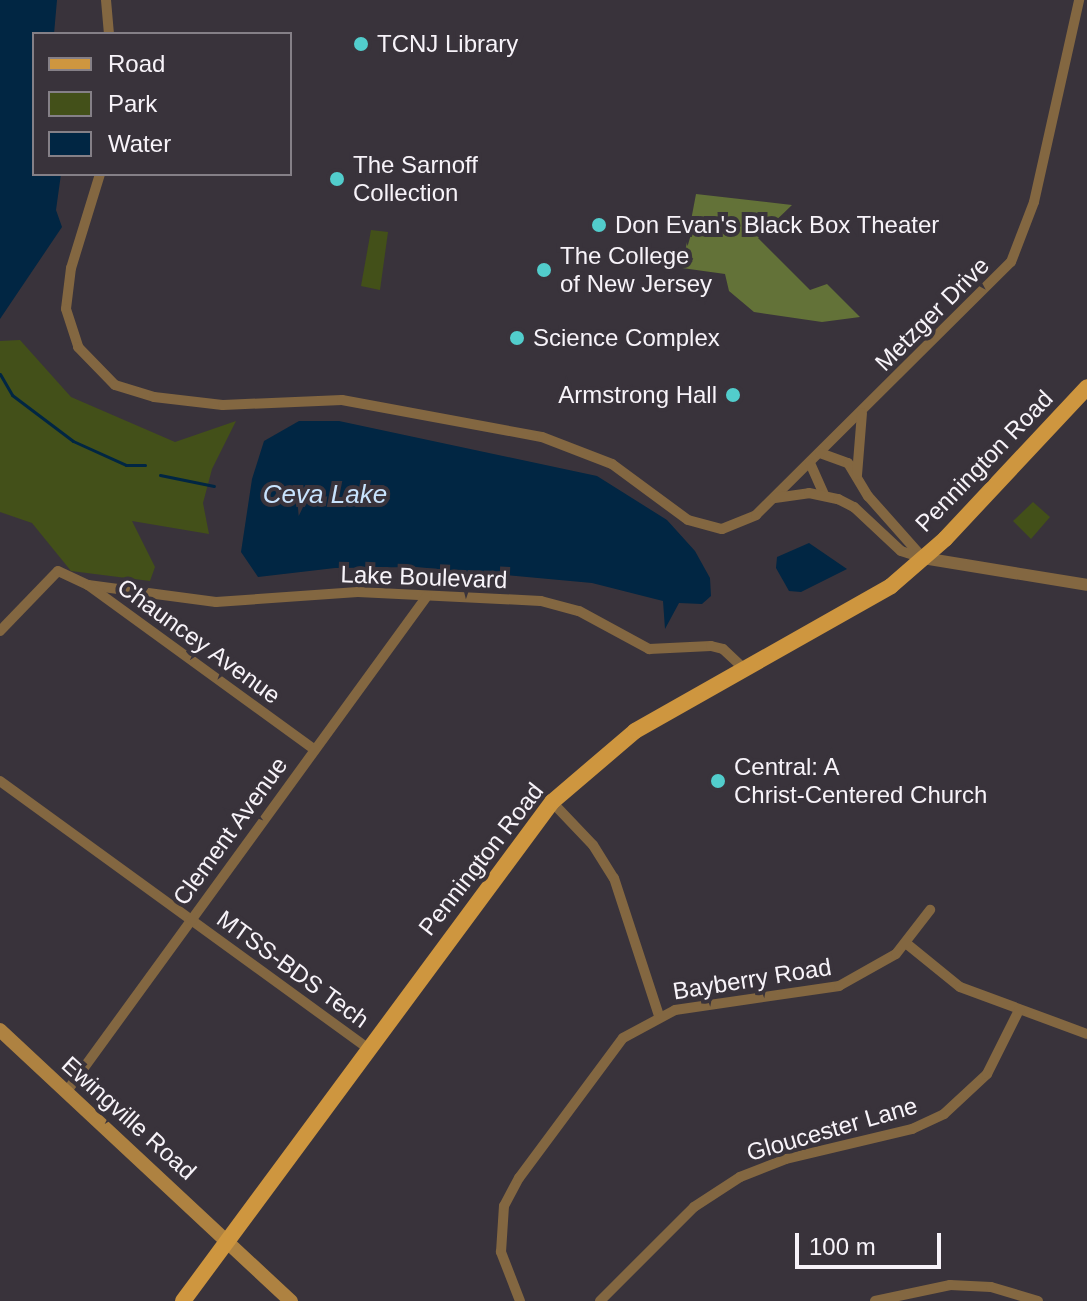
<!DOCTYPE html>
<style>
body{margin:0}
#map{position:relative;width:1087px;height:1301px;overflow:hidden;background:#39333b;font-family:Arial,sans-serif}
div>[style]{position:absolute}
.green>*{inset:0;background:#435019}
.forest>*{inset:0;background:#637238}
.water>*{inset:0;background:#012643}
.stream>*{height:3px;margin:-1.5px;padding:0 1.5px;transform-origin:1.5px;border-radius:1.5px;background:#012643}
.minor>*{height:10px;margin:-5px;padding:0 5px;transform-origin:5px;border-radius:5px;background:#836741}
.tertiary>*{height:12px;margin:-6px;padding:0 6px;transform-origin:6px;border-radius:6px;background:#836741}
.secondary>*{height:14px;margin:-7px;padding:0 7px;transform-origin:7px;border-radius:7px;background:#ae8241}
.primary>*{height:16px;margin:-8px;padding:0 8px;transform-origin:8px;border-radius:8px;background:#ce963f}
.dots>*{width:22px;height:22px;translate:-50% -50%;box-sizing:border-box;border:4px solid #39333b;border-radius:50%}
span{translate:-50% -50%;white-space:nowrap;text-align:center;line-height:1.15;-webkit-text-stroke:8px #39333b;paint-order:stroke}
.poi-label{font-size:24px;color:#f7f3f9}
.left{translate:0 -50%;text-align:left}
.right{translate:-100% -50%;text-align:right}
.street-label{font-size:24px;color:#f7f3f9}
.water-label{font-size:26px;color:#c8e3fd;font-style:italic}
.legend{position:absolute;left:32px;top:32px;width:260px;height:144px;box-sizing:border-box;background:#39333b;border:2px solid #858087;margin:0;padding:10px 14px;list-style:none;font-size:24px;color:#f7f3f9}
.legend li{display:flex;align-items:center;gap:16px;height:40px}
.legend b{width:40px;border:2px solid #858087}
.scale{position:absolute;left:795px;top:1233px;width:146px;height:36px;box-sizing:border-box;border:4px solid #f7f3f9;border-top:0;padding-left:10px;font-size:24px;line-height:28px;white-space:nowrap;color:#f7f3f9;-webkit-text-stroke:6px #39333b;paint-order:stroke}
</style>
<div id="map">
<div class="green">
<div style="clip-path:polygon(371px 230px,388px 232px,380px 290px,361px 286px)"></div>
<div style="clip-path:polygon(20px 340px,71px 397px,175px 442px,236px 421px,212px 469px,203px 503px,209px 534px,132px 521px,155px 567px,150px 581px,71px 571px,32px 523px,0 512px,0 341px)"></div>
<div style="clip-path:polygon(1033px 502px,1050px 517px,1031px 539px,1013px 521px)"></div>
</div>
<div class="forest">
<div style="clip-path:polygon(696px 194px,792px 205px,758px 238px,810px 290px,827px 284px,860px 317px,822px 322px,754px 312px,729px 291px,725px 274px,682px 268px)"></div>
</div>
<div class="water">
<div style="clip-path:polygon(0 0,57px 0,54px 34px,34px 34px,34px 174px,61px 174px,56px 210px,62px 227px,0 319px)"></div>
<div style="clip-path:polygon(299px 421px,339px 421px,597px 476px,667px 520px,695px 551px,710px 578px,711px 596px,702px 604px,679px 603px,665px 629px,663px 601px,592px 583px,416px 567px,335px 568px,258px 577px,241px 552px,252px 479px,264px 441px)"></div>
<div style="clip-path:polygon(809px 543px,847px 569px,801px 592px,789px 591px,776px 568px,777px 557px)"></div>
</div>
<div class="stream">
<div style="left:0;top:374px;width:24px;rotate:60deg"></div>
<div style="left:12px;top:395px;width:76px;rotate:37deg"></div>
<div style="left:73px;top:441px;width:58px;rotate:24.4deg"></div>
<div style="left:126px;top:465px;width:19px"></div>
<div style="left:160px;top:475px;width:55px;rotate:11.5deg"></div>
</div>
<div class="minor">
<div style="left:106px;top:0;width:34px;rotate:85deg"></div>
<div style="left:100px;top:174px;width:98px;rotate:107.1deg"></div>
<div style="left:71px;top:268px;width:41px;rotate:97deg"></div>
<div style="left:66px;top:309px;width:40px;rotate:72deg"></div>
<div style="left:78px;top:347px;width:53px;rotate:45.8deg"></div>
<div style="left:115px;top:385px;width:41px;rotate:17.1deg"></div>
<div style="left:154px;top:397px;width:69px;rotate:6.6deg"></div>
<div style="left:223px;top:405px;width:119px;rotate:-2.4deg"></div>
<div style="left:342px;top:400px;width:203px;rotate:10.5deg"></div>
<div style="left:542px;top:437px;width:75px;rotate:21.1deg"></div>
<div style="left:612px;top:464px;width:94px;rotate:36.4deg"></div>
<div style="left:688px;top:520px;width:35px;rotate:15deg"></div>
<div style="left:722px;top:529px;width:37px;rotate:-22deg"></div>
<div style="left:756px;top:515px;width:359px;rotate:-44.8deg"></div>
<div style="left:1011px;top:262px;width:64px;rotate:-69deg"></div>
<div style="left:1034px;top:202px;width:207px;rotate:-77.4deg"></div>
<div style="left:820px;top:453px;width:30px;rotate:20deg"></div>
<div style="left:848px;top:463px;width:39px;rotate:59deg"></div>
<div style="left:868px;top:496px;width:83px;rotate:48.4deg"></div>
<div style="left:810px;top:463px;width:35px;rotate:66deg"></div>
<div style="left:857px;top:475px;width:62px;rotate:-85.4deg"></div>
<div style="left:775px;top:498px;width:34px;rotate:-8deg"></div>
<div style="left:809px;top:493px;width:30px;rotate:12deg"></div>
<div style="left:838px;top:499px;width:18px;rotate:27deg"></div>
<div style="left:854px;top:507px;width:64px;rotate:43.1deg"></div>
<div style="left:901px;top:551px;width:23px;rotate:18deg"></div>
<div style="left:88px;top:585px;width:129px;rotate:7.6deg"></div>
<div style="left:216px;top:602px;width:142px;rotate:-4deg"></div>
<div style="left:358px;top:592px;width:183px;rotate:2.8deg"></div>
<div style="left:541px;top:601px;width:39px;rotate:15deg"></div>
<div style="left:579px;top:611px;width:80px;rotate:28.5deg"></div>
<div style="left:649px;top:649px;width:62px;rotate:-2.8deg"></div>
<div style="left:711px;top:646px;width:12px;rotate:14deg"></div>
<div style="left:723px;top:649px;width:25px;rotate:43deg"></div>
<div style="left:0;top:631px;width:83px;rotate:-46deg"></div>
<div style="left:58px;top:571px;width:33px;rotate:25deg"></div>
<div style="left:88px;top:585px;width:279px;rotate:36deg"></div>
<div style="left:0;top:781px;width:456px;rotate:36deg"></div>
<div style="left:552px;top:802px;width:59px;rotate:46.4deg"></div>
<div style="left:593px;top:845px;width:39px;rotate:58deg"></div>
<div style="left:614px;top:878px;width:145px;rotate:71.9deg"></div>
<div style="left:907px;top:944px;width:68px;rotate:39.1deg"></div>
<div style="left:960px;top:987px;width:135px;rotate:20.3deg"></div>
<div style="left:67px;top:1091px;width:612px;rotate:-53.97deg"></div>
<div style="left:520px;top:1301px;width:53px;rotate:-111.2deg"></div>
<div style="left:501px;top:1252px;width:46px;rotate:-86.3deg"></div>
<div style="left:504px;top:1206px;width:32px;rotate:-62deg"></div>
<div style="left:519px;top:1178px;width:174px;rotate:-53.4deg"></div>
<div style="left:623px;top:1038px;width:59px;rotate:-28.3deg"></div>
<div style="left:675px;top:1010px;width:166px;rotate:-8.3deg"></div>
<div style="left:839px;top:986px;width:65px;rotate:-29.3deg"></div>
<div style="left:896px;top:954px;width:56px;rotate:-52.3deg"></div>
<div style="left:600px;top:1301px;width:133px;rotate:-45deg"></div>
<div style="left:694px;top:1207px;width:55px;rotate:-33.1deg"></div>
<div style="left:740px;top:1177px;width:49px;rotate:-21.4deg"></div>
<div style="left:786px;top:1159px;width:130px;rotate:-13.4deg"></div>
<div style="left:912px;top:1129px;width:35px;rotate:-25deg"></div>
<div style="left:944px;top:1114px;width:59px;rotate:-42.9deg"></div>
<div style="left:987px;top:1074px;width:72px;rotate:-63.4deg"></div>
<div style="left:875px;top:1301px;width:77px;rotate:-12deg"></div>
<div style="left:950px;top:1285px;width:41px;rotate:2.8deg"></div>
<div style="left:991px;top:1287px;width:49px;rotate:16.6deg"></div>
</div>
<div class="tertiary">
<div style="left:923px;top:558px;width:166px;rotate:9.3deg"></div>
</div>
<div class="secondary">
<div style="left:0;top:1030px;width:398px;rotate:43deg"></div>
</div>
<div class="primary">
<div style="left:183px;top:1301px;width:621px;rotate:-53.52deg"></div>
<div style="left:552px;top:802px;width:109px;rotate:-40.5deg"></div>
<div style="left:635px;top:731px;width:294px;rotate:-29.5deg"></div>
<div style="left:891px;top:586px;width:72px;rotate:-41deg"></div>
<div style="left:945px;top:539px;width:208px;rotate:-46.9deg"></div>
</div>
<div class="dots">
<div style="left:361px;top:44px;background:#52cdcc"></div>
<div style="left:337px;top:179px;background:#52cdcc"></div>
<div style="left:599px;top:225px;background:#52cdcc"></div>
<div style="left:544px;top:270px;background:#52cdcc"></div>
<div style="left:517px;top:338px;background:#52cdcc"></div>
<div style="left:733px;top:395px;background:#52cdcc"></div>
<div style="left:718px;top:781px;background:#52cdcc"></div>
</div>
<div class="poi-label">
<span class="left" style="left:377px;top:44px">TCNJ Library</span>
<span class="left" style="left:353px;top:179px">The Sarnoff<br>Collection</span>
<span class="left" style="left:615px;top:225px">Don Evan's Black Box Theater</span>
<span class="left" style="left:560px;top:270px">The College<br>of New Jersey</span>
<span class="left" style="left:533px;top:338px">Science Complex</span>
<span class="right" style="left:717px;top:395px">Armstrong Hall</span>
<span class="left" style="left:734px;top:781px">Central: A<br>Christ-Centered Church</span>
</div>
<div class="street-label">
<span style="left:932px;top:314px;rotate:-45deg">Metzger Drive</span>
<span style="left:984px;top:461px;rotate:-46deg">Pennington Road</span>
<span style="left:424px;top:577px;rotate:2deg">Lake Boulevard</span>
<span style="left:199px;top:641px;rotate:36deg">Chauncey Avenue</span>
<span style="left:230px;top:831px;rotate:-54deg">Clement Avenue</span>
<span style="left:481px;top:859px;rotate:-52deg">Pennington Road</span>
<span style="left:293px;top:969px;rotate:36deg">MTSS-BDS Tech</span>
<span style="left:752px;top:979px;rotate:-9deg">Bayberry Road</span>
<span style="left:129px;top:1118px;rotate:42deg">Ewingville Road</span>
<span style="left:832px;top:1129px;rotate:-16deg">Gloucester Lane</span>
</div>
<div class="water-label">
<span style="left:325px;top:495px">Ceva Lake</span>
</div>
<ul class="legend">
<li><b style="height:10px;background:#ce963f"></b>Road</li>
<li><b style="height:22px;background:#435019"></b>Park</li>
<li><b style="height:22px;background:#012643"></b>Water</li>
</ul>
<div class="scale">100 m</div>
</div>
